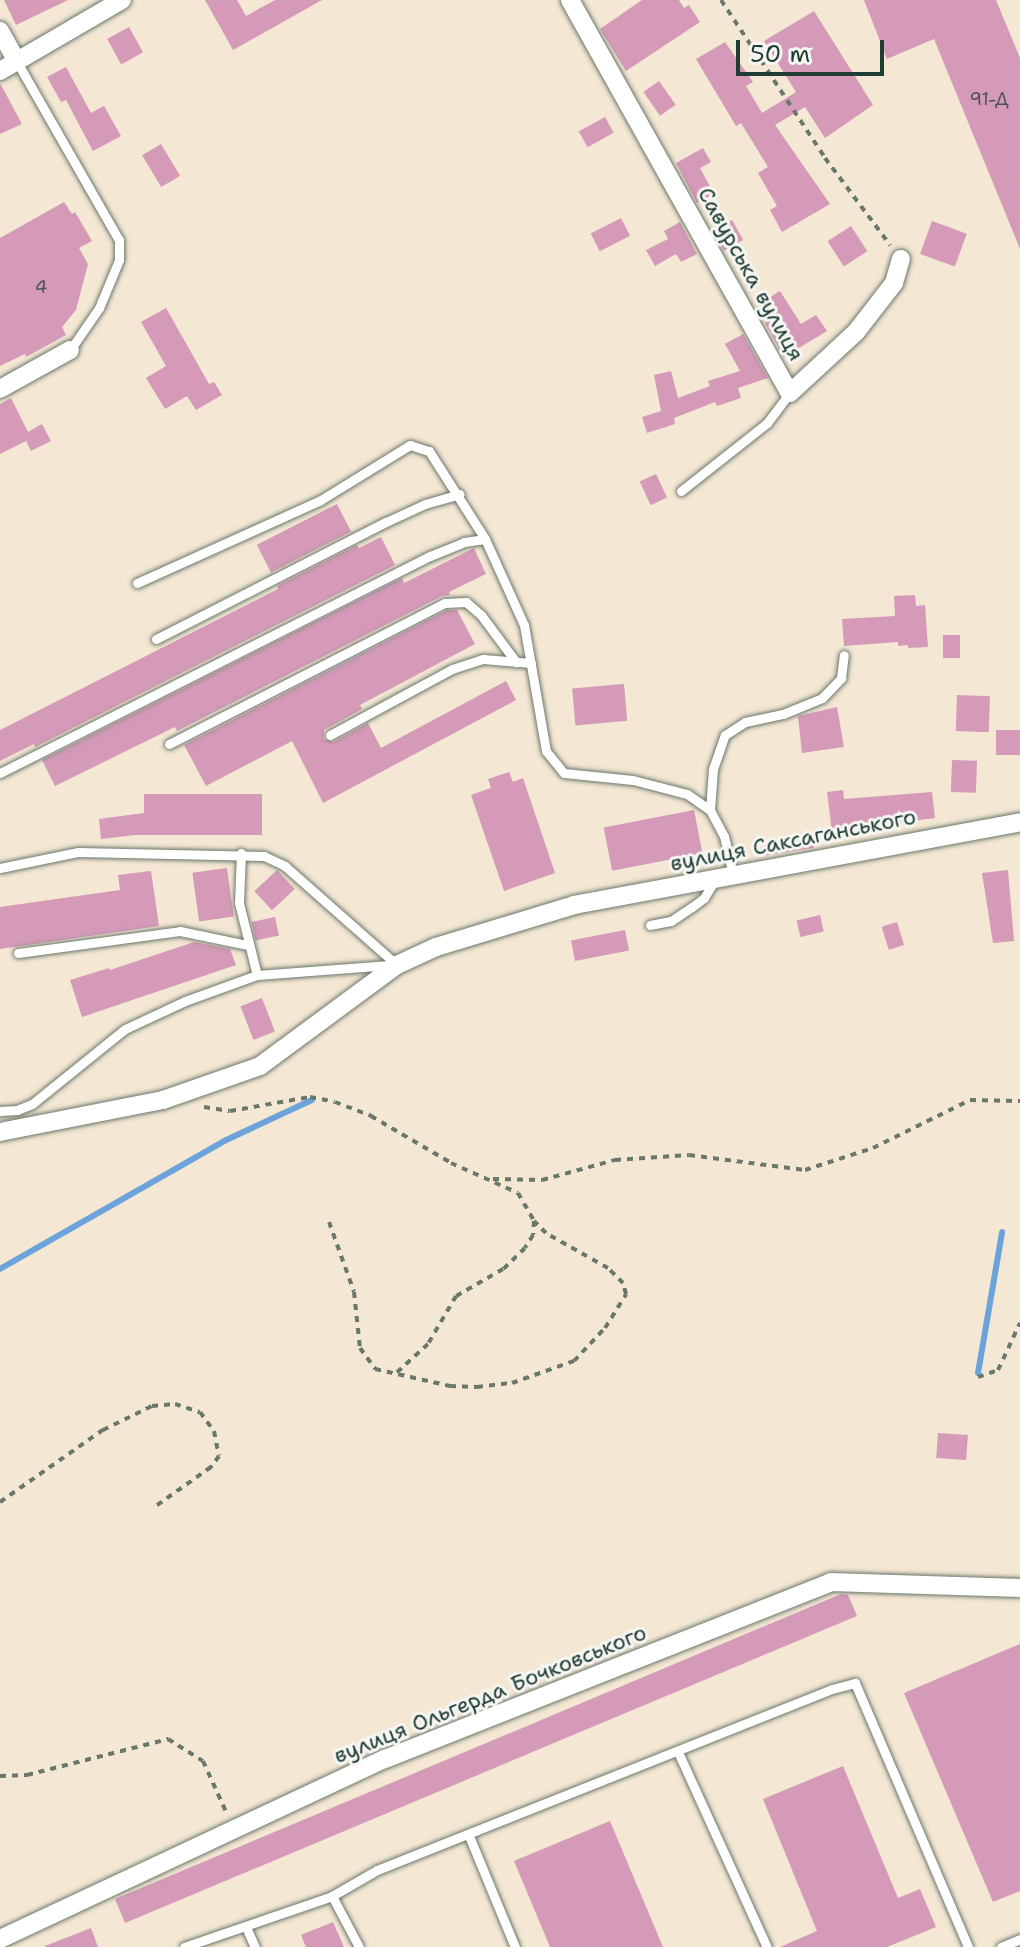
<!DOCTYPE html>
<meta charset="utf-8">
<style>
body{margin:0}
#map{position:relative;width:1020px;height:1947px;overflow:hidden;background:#f4e7d3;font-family:"Shantell Sans",sans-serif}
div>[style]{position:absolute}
.stream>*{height:6px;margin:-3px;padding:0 3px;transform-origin:3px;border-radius:3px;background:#6ba3da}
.building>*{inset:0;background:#d49ab8;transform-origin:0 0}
.path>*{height:4px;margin-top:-2px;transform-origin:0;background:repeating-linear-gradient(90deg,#6a786c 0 6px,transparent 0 12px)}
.roads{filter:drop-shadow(0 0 2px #6a786c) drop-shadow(0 0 2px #6a786c)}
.service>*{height:9px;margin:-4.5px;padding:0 4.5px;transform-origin:4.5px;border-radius:4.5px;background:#fff}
.minor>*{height:18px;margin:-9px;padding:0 9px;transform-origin:9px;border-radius:9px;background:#fff}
span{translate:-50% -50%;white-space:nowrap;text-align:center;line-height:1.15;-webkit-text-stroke:6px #f6f6f2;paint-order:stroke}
.number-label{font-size:18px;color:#4c5455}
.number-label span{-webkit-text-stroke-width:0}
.street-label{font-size:22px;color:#1f3d34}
.scale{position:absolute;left:736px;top:40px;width:148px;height:36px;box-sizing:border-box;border:4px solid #1f3d34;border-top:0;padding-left:10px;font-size:24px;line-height:28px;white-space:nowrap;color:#1f3d34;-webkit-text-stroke:6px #f6f6f2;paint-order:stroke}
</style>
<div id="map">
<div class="stream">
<div style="left:0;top:1269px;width:258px;rotate:-29.7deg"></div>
<div style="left:224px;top:1141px;width:97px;rotate:-25deg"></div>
<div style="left:978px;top:1373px;width:143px;rotate:-80.3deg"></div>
</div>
<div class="building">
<div style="clip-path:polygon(4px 0,68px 0,16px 25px)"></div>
<div style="clip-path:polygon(205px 0,237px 0,246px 16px,275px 0,322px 0,233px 50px)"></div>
<div style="clip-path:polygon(642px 0,679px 0,684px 8px,689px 5px,700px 22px,626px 71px,600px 29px)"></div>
<div style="clip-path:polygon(864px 0,996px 0,1020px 58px,1020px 249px,934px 39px,887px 59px)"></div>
<div style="clip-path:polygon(814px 11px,873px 105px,825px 138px,805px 107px,775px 125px,830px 204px,782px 232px,770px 210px,777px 206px,758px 173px,768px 167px,741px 123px,736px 126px,696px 59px,725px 42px,753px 82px,746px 86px,762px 113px,796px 92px,764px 41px)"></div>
<div style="left:129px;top:27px;width:29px;height:25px;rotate:61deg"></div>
<div style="clip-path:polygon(66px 67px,91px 113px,104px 106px,121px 136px,93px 151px,66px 100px,61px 102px,47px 77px)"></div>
<div style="left:659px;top:81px;width:29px;height:19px;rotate:55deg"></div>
<div style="clip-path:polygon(0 83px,22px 124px,0 134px)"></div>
<div style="left:605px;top:117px;width:18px;height:30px;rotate:61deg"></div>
<div style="left:161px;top:144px;width:37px;height:22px;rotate:59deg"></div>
<div style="clip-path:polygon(703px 148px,711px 162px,700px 168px,714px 194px,697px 203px,676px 163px)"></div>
<div style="clip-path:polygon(64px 202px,72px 214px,75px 212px,92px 241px,79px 248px,88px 264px,76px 310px,62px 327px,66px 335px,26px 357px,25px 354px,0 366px,0 238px)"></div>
<div style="left:621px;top:218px;width:20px;height:34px;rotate:63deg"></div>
<div style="left:732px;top:220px;width:23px;height:22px;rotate:61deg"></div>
<div style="left:932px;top:221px;width:37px;height:35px;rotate:20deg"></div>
<div style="clip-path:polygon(680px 222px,697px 254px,681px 262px,676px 254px,655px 266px,646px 250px,668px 239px,664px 231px)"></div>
<div style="left:851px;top:226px;width:30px;height:28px;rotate:57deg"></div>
<div style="clip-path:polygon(780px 291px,801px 324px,816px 315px,827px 331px,784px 357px,765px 323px,770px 320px,759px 304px)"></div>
<div style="clip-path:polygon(166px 308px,209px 384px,214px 382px,222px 395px,196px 410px,187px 396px,165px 409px,146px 378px,166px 366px,141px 322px)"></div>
<div style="clip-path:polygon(743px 334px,768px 378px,738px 388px,741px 398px,717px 406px,715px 402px,674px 418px,675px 424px,647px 433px,642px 417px,661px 411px,654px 375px,671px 371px,678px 398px,710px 386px,708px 381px,740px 371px,725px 344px)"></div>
<div style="clip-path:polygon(11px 398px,28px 432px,42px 424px,51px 441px,31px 451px,26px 441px,0 454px,0 404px)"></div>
<div style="left:656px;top:474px;width:26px;height:18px;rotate:65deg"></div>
<div style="left:337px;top:504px;width:31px;height:90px;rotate:63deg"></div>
<div style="clip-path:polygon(381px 537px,395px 565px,35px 747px,34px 744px,0 761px,0 730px,278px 589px,277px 586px,357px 545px,359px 548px)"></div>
<div style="clip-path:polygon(474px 548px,486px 574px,449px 592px,450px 595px,442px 596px,177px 731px,175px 727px,55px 786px,42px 760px,402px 578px,404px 583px)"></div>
<div style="clip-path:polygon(915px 595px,916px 606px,925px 605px,928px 647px,908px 648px,908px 645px,898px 646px,898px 642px,844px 646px,842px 619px,895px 616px,894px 596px)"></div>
<div style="clip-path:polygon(447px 610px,457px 610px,475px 644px,360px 705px,362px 709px,324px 730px,324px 739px,333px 742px,368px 723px,381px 748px,506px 681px,516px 700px,323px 803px,292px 741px,206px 786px,184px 745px)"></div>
<div style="left:943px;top:635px;width:17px;height:23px"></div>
<div style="left:624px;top:684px;width:37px;height:52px;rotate:85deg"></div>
<div style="left:957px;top:695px;width:33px;height:36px;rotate:2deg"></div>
<div style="clip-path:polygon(837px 707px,844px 747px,802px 753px,798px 716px)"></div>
<div style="left:1020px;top:730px;width:25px;height:24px;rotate:90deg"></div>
<div style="left:952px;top:760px;width:25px;height:32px;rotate:2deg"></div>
<div style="clip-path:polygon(509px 772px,513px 782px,523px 778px,555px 873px,504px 891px,471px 795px,491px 788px,488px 779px)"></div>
<div style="clip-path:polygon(843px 790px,844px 799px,932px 792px,935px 818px,832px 832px,827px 792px)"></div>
<div style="clip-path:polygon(144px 794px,262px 794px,262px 835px,135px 835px,101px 839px,99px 819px,144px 813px)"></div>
<div style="left:694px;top:810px;width:44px;height:92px;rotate:79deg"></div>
<div style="left:812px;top:835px;width:13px;height:49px;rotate:81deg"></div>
<div style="left:227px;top:868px;width:49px;height:35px;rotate:82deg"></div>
<div style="left:277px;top:870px;width:26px;height:31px;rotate:47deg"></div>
<div style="clip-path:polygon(1008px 870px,1014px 941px,993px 943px,982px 873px)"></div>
<div style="clip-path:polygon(151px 871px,159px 926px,0 949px,0 907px,120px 890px,118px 875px)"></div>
<div style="left:820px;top:915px;width:17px;height:24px;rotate:77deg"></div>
<div style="left:275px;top:917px;width:19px;height:24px;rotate:78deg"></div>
<div style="left:897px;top:922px;width:24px;height:16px;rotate:73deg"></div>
<div style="left:625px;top:930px;width:21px;height:55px;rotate:79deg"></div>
<div style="clip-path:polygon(194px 942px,230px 949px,236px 965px,82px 1017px,70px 980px,109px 968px,110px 970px)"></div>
<div style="left:262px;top:998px;width:36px;height:23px;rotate:69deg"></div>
<div style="left:938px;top:1433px;width:30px;height:25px;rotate:4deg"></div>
<div style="clip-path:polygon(841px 1594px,848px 1595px,857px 1616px,125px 1923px,115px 1899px)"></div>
<div style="clip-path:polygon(1020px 1644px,1020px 1891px,993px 1902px,904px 1693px)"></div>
<div style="clip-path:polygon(843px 1766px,898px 1898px,920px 1889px,936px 1927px,887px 1947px,780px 1947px,817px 1931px,763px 1799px)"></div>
<div style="clip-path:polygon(610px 1821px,663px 1947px,550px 1947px,514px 1861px)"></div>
<div style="clip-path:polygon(333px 1922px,344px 1947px,306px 1947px,301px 1935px)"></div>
<div style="clip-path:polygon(91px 1928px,98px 1947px,46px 1947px,45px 1946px)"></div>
</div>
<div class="path">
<div style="left:721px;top:0;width:189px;rotate:56.6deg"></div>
<div style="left:825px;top:158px;width:109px;rotate:53.2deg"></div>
<div style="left:204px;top:1107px;width:26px;rotate:9deg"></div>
<div style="left:230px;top:1111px;width:81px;rotate:-9.9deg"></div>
<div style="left:310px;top:1097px;width:25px;rotate:11deg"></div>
<div style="left:335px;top:1102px;width:39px;rotate:21deg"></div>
<div style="left:371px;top:1116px;width:93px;rotate:30.4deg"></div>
<div style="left:451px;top:1163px;width:73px;rotate:24.1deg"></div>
<div style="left:518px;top:1193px;width:32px;rotate:60deg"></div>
<div style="left:534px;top:1221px;width:14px;rotate:94deg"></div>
<div style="left:533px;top:1235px;width:15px;rotate:122deg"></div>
<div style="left:525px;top:1248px;width:30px;rotate:136deg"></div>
<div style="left:503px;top:1269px;width:54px;rotate:150.1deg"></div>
<div style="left:456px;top:1296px;width:56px;rotate:120.3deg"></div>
<div style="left:428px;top:1344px;width:46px;rotate:137.6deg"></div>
<div style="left:493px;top:1179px;width:49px;rotate:1.2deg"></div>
<div style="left:542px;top:1180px;width:76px;rotate:-15.3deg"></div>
<div style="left:615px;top:1160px;width:74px;rotate:-3.9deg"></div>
<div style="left:689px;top:1155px;width:117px;rotate:7.4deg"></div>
<div style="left:805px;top:1170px;width:71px;rotate:-17.9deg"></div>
<div style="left:873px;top:1148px;width:108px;rotate:-26.3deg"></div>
<div style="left:970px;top:1100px;width:50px;rotate:1.1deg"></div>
<div style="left:329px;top:1222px;width:74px;rotate:70.3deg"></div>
<div style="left:354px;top:1292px;width:56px;rotate:83.9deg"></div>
<div style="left:360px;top:1348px;width:26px;rotate:54deg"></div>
<div style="left:375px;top:1369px;width:77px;rotate:12.8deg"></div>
<div style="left:450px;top:1386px;width:27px;rotate:2deg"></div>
<div style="left:477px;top:1387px;width:35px;rotate:-7deg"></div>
<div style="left:512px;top:1383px;width:66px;rotate:-19.5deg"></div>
<div style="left:574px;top:1361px;width:45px;rotate:-46.8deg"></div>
<div style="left:605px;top:1328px;width:40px;rotate:-58deg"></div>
<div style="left:626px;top:1294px;width:11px;rotate:-105deg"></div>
<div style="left:623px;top:1283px;width:21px;rotate:-135deg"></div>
<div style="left:608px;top:1268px;width:71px;rotate:-150.6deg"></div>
<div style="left:546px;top:1233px;width:17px;rotate:-135deg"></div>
<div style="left:978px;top:1377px;width:21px;rotate:-19deg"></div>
<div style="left:998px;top:1370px;width:52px;rotate:-64.9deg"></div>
<div style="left:0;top:1502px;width:126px;rotate:-35deg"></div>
<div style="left:103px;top:1430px;width:55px;rotate:-26.1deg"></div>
<div style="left:152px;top:1406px;width:23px;rotate:-5deg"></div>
<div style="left:175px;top:1404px;width:26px;rotate:18deg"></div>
<div style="left:200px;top:1412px;width:24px;rotate:54deg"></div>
<div style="left:214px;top:1431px;width:25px;rotate:79deg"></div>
<div style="left:219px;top:1456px;width:14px;rotate:126deg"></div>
<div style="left:211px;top:1467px;width:67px;rotate:144.7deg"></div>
<div style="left:0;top:1776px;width:27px;rotate:-2deg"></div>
<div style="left:27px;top:1775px;width:146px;rotate:-14.3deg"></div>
<div style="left:168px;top:1739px;width:41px;rotate:32.2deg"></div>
<div style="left:203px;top:1761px;width:58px;rotate:65.6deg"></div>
</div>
<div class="roads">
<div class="service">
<div style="left:17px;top:62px;width:205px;rotate:60.2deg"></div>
<div style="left:119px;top:240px;width:20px;rotate:90deg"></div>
<div style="left:119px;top:260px;width:52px;rotate:112.6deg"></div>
<div style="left:99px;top:308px;width:51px;rotate:124.6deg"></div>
<div style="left:681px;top:491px;width:110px;rotate:-38.3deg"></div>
<div style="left:767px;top:423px;width:38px;rotate:-53deg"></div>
<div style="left:137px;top:583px;width:200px;rotate:-24.3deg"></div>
<div style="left:319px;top:501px;width:107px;rotate:-31.6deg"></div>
<div style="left:410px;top:445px;width:20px;rotate:18deg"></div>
<div style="left:429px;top:451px;width:104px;rotate:57.5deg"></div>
<div style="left:485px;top:539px;width:94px;rotate:65.6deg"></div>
<div style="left:524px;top:625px;width:128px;rotate:80.1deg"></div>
<div style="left:546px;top:751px;width:28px;rotate:51deg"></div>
<div style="left:564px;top:773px;width:69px;rotate:5.8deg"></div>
<div style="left:633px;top:780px;width:56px;rotate:14.5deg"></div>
<div style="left:687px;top:794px;width:28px;rotate:35deg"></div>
<div style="left:710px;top:810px;width:30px;rotate:62deg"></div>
<div style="left:724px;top:836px;width:40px;rotate:77deg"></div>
<div style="left:156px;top:639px;width:258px;rotate:-27deg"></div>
<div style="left:386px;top:522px;width:43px;rotate:-24.8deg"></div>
<div style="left:425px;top:504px;width:36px;rotate:-16deg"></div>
<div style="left:330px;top:735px;width:139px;rotate:-28.4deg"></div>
<div style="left:452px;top:669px;width:33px;rotate:-18deg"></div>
<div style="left:483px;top:659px;width:48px;rotate:4.8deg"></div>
<div style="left:169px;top:744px;width:310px;rotate:-27.1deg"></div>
<div style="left:445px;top:603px;width:21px;rotate:-3deg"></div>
<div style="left:466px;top:602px;width:20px;rotate:41deg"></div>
<div style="left:481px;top:615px;width:59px;rotate:53.3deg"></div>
<div style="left:0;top:773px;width:482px;rotate:-26.8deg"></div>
<div style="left:430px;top:556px;width:37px;rotate:-22deg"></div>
<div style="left:464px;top:542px;width:21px;rotate:-8deg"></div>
<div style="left:710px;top:810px;width:41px;rotate:-85.8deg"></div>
<div style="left:713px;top:769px;width:36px;rotate:-71deg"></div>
<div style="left:725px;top:735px;width:24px;rotate:-33deg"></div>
<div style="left:745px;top:722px;width:39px;rotate:-12deg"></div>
<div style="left:783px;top:714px;width:42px;rotate:-22.3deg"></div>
<div style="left:822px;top:698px;width:28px;rotate:-46deg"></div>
<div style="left:841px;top:678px;width:23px;rotate:-83deg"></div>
<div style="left:241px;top:853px;width:50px;rotate:92.3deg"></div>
<div style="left:239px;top:903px;width:74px;rotate:76deg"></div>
<div style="left:0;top:868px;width:80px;rotate:-11.6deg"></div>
<div style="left:78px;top:852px;width:186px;rotate:1.2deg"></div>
<div style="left:264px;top:856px;width:23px;rotate:25deg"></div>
<div style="left:285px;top:866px;width:149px;rotate:41.5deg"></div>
<div style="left:650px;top:925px;width:21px;rotate:-11deg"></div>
<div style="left:671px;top:921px;width:25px;rotate:-34deg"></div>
<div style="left:692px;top:907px;width:15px;rotate:-37deg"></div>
<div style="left:704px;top:898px;width:23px;rotate:-59deg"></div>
<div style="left:18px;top:953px;width:163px;rotate:-7.7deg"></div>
<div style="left:180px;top:931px;width:68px;rotate:11.8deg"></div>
<div style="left:0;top:1111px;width:17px;rotate:-3deg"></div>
<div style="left:17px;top:1110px;width:16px;rotate:-22deg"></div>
<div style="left:32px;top:1104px;width:119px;rotate:-38.9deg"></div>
<div style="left:125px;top:1029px;width:66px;rotate:-25deg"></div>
<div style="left:185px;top:1001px;width:77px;rotate:-19.9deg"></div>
<div style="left:257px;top:975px;width:133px;rotate:-4.3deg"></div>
<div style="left:678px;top:1752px;width:214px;rotate:65.5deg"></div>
<div style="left:469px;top:1836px;width:120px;rotate:67.5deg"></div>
<div style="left:246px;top:1927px;width:22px;rotate:66deg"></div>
<div style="left:184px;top:1947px;width:157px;rotate:-19deg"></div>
<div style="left:359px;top:1947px;width:58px;rotate:-117.9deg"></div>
<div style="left:332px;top:1896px;width:52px;rotate:-30deg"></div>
<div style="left:377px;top:1870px;width:490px;rotate:-21.7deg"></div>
<div style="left:832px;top:1689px;width:24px;rotate:-15deg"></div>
<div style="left:855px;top:1683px;width:287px;rotate:66.8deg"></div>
<div style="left:1001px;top:1947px;width:21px;rotate:-23deg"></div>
</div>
<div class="minor">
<div style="left:570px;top:0;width:450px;rotate:60.8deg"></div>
<div style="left:790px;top:393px;width:90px;rotate:-42.7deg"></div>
<div style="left:856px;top:332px;width:62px;rotate:-52.2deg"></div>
<div style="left:894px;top:283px;width:25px;rotate:-74deg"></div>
<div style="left:0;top:31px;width:35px;rotate:61deg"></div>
<div style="left:0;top:71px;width:141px;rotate:-30.2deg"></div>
<div style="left:0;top:389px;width:80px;rotate:-29.1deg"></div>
<div style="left:0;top:1132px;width:166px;rotate:-11.1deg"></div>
<div style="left:163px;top:1100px;width:103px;rotate:-19.3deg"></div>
<div style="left:260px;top:1066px;width:170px;rotate:-36.4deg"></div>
<div style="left:397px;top:965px;width:43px;rotate:-24.8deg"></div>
<div style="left:436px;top:947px;width:144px;rotate:-16.9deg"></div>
<div style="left:574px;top:905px;width:454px;rotate:-10.5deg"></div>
<div style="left:0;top:1939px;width:425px;rotate:-25.1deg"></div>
<div style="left:385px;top:1759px;width:480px;rotate:-21.6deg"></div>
<div style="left:831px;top:1582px;width:189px;rotate:1.8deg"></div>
</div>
</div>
<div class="number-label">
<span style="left:989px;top:99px">91-Д</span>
<span style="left:41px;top:287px">4</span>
</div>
<div class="street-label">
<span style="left:751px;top:274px;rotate:61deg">Савурська вулиця</span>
<span style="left:793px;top:840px;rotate:-11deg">вулиця Саксаганського</span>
<span style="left:490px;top:1694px;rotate:-22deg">вулиця Ольгерда Бочковського</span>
</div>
<div class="scale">50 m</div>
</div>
